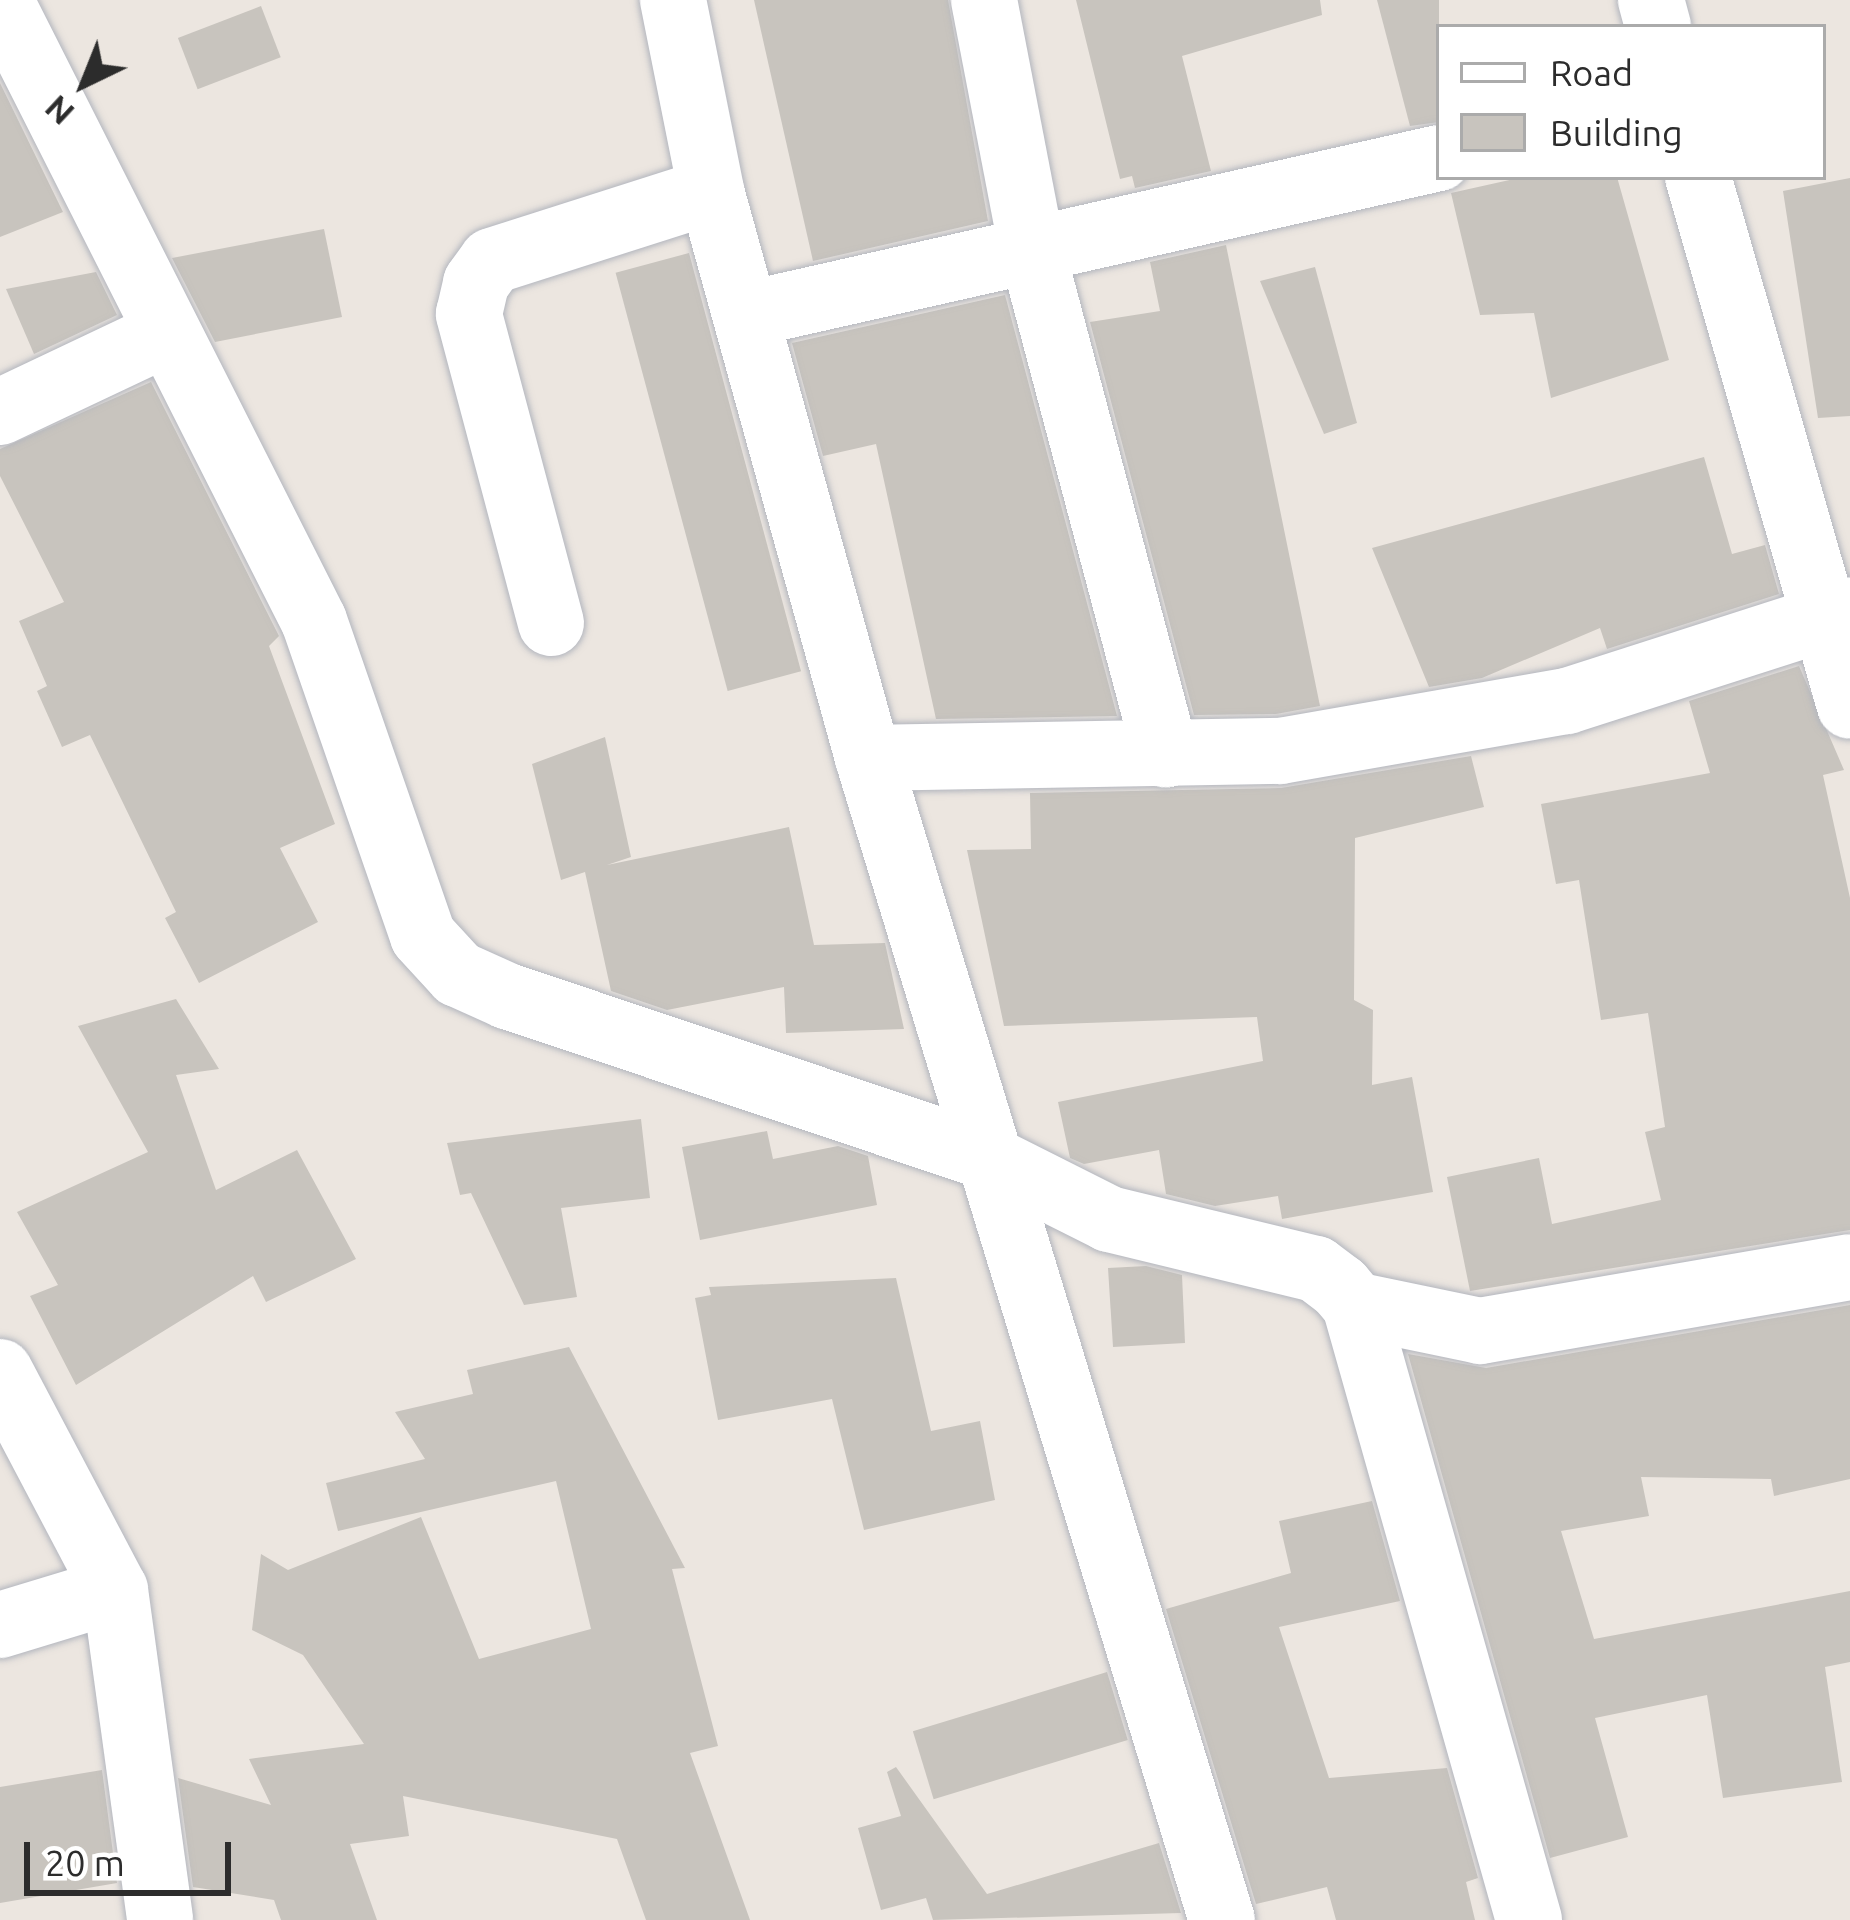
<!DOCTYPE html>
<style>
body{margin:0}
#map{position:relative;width:1850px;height:1920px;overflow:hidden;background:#ece6e0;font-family:Ubuntu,sans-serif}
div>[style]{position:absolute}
.building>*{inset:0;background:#c8c4be;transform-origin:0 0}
.roads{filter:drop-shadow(0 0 3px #b3b6be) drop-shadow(0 0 3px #b3b6be)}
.minor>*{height:66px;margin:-33px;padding:0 33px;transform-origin:33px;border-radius:33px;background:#fff}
span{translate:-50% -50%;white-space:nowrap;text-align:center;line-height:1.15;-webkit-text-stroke:12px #fff;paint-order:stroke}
.legend{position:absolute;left:1436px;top:24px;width:390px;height:156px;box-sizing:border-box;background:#fff;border:3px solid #ababab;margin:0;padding:15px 21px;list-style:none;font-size:36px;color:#2c2c2c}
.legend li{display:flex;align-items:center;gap:24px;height:60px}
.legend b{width:60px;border:3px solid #ababab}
.north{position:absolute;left:24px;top:24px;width:120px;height:120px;-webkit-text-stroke:9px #fff;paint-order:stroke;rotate:223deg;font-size:33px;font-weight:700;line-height:48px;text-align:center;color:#2c2c2c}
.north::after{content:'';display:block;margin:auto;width:42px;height:54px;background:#2c2c2c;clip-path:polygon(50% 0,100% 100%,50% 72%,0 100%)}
.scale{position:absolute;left:24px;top:1842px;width:207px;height:54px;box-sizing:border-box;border:6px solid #2c2c2c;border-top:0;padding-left:15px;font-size:36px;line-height:42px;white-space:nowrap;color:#2c2c2c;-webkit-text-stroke:9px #fff;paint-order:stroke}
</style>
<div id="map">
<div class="building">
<div style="clip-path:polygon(754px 0,948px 0,988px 221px,813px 261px)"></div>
<div style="clip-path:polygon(1076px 0,1320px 0,1322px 15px,1182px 56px,1211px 171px,1135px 188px,1132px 176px,1120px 179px)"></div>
<div style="clip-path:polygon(1377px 0,1439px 0,1439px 122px,1410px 126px)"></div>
<div style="left:261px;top:6px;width:55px;height:89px;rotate:69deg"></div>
<div style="clip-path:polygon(0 83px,63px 212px,0 237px)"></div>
<div style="clip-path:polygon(1523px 177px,1617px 177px,1669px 360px,1551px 398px,1534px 313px,1480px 315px,1451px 193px)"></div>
<div style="clip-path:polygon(1850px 178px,1850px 416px,1818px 418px,1783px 191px)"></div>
<div style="clip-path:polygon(324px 229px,342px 317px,215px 342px,172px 258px)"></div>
<div style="clip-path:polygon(1226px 245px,1320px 706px,1276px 714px,1194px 715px,1090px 322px,1160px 311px,1150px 262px)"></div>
<div style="left:689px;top:253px;width:433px;height:76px;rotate:75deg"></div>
<div style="clip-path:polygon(1315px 267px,1357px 423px,1324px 434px,1260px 281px)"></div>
<div style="clip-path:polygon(96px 272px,117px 315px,34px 354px,6px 289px)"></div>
<div style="clip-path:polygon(1005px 295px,1117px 716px,936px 719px,876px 444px,823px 456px,792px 343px)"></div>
<div style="clip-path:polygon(151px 382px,279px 636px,269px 646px,335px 824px,280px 848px,318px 922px,199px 983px,165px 918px,176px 912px,90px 735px,62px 747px,37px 691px,47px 686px,19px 621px,64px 602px,0 476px,0 449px)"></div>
<div style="clip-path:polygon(1704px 457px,1732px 554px,1765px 545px,1779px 594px,1607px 649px,1600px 628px,1482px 678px,1429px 687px,1372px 548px)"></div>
<div style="clip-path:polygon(1799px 666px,1844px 770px,1823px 775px,1850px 898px,1850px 1230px,1470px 1291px,1447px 1177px,1539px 1158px,1552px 1224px,1661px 1200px,1645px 1132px,1665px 1127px,1648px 1013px,1601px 1020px,1579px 880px,1556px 884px,1541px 804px,1710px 773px,1689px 701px)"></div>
<div style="clip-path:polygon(605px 737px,631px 857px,607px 865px,789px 827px,814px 945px,885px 943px,904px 1029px,786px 1033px,784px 987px,667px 1010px,611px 991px,585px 872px,561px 880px,532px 764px)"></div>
<div style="clip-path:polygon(1471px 756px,1484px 807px,1355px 838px,1354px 1000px,1373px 1010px,1372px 1085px,1412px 1077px,1433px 1192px,1282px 1219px,1278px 1196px,1215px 1206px,1166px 1194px,1159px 1150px,1084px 1164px,1070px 1158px,1058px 1102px,1263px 1061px,1257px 1017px,1004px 1026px,967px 850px,1031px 849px,1030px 793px,1281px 788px)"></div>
<div style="clip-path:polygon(176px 999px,219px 1069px,176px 1075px,216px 1190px,297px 1150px,356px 1259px,266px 1302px,253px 1276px,76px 1385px,30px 1296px,58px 1285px,17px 1212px,148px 1152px,78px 1026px)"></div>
<div style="clip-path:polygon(641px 1119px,650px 1198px,561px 1208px,577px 1297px,524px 1305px,471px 1193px,460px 1195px,447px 1143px)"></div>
<div style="clip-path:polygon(767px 1131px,773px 1159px,838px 1146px,868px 1156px,877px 1205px,700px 1240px,682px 1147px)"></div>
<div style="clip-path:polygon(1146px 1266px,1182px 1275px,1185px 1343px,1113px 1347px,1108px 1268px)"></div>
<div style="clip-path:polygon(896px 1278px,931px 1431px,980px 1421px,995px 1500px,864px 1530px,832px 1399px,718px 1420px,695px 1298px,711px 1295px,709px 1287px)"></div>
<div style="clip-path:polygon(1850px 1305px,1850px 1479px,1774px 1496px,1771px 1479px,1641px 1477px,1649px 1516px,1561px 1531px,1594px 1639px,1850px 1591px,1850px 1662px,1825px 1667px,1842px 1782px,1723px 1798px,1707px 1695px,1595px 1718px,1628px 1837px,1550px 1858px,1408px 1354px,1486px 1368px)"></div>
<div style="clip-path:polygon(569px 1347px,685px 1568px,672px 1569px,718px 1746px,690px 1753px,750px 1920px,646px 1920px,617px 1839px,403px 1796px,409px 1836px,350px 1844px,377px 1920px,281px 1920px,274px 1900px,193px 1887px,178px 1778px,271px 1805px,249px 1759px,364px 1744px,303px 1655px,252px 1630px,261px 1554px,288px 1570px,421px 1517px,479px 1659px,591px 1629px,556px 1481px,338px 1531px,326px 1483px,425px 1459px,395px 1412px,473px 1394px,467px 1370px)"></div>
<div style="clip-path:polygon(1372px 1501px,1400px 1601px,1279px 1627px,1329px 1778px,1447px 1768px,1478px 1878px,1466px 1882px,1475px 1920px,1336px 1920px,1327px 1887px,1256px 1904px,1166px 1609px,1291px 1573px,1279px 1521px)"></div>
<div style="left:1107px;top:1672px;width:71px;height:203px;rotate:73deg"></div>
<div style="clip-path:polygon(896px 1767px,987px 1894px,1159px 1843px,1181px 1913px,933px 1920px,926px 1898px,881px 1910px,858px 1828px,901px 1816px,887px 1772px)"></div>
<div style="clip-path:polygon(102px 1770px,117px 1883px,0 1903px,0 1787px)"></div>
</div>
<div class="roads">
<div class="minor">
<div style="left:0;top:0;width:696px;rotate:63.18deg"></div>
<div style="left:314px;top:621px;width:333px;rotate:70.9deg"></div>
<div style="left:423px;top:936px;width:52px;rotate:47.4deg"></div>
<div style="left:458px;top:974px;width:54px;rotate:24.2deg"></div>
<div style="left:507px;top:996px;width:501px;rotate:18.51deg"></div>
<div style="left:982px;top:1155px;width:142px;rotate:26.7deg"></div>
<div style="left:1109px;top:1219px;width:213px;rotate:13.6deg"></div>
<div style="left:1316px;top:1269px;width:30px;rotate:37deg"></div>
<div style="left:1340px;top:1287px;width:23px;rotate:50deg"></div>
<div style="left:1355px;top:1305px;width:639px;rotate:74.2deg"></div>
<div style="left:673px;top:0;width:195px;rotate:78.7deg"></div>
<div style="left:711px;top:191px;width:588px;rotate:74.52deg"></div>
<div style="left:868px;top:758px;width:1215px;rotate:73.06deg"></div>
<div style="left:984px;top:0;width:255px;rotate:79.1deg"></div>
<div style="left:1032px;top:250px;width:522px;rotate:75.14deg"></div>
<div style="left:1651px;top:0;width:28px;rotate:75deg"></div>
<div style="left:1698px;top:177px;width:550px;rotate:73.97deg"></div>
<div style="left:749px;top:314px;width:707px;rotate:-12.74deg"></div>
<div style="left:0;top:412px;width:185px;rotate:-25.3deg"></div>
<div style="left:551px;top:623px;width:320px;rotate:-104.9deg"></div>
<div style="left:469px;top:314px;width:32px;rotate:-77deg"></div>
<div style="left:476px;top:283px;width:27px;rotate:-54deg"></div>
<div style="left:492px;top:261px;width:230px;rotate:-17.7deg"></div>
<div style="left:868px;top:758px;width:412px;rotate:-1deg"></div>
<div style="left:1280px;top:751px;width:291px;rotate:-9.9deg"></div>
<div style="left:1567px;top:701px;width:297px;rotate:-17.8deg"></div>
<div style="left:1355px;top:1305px;width:128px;rotate:11.7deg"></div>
<div style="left:1480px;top:1331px;width:375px;rotate:-9.8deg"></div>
<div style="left:0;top:1372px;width:246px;rotate:62.2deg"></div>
<div style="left:115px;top:1590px;width:333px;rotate:82.2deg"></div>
<div style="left:0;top:1625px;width:120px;rotate:-16.9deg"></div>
</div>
</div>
<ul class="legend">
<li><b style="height:15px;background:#fff"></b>Road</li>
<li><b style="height:33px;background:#c8c4be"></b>Building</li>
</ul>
<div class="north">N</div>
<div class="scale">20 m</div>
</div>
